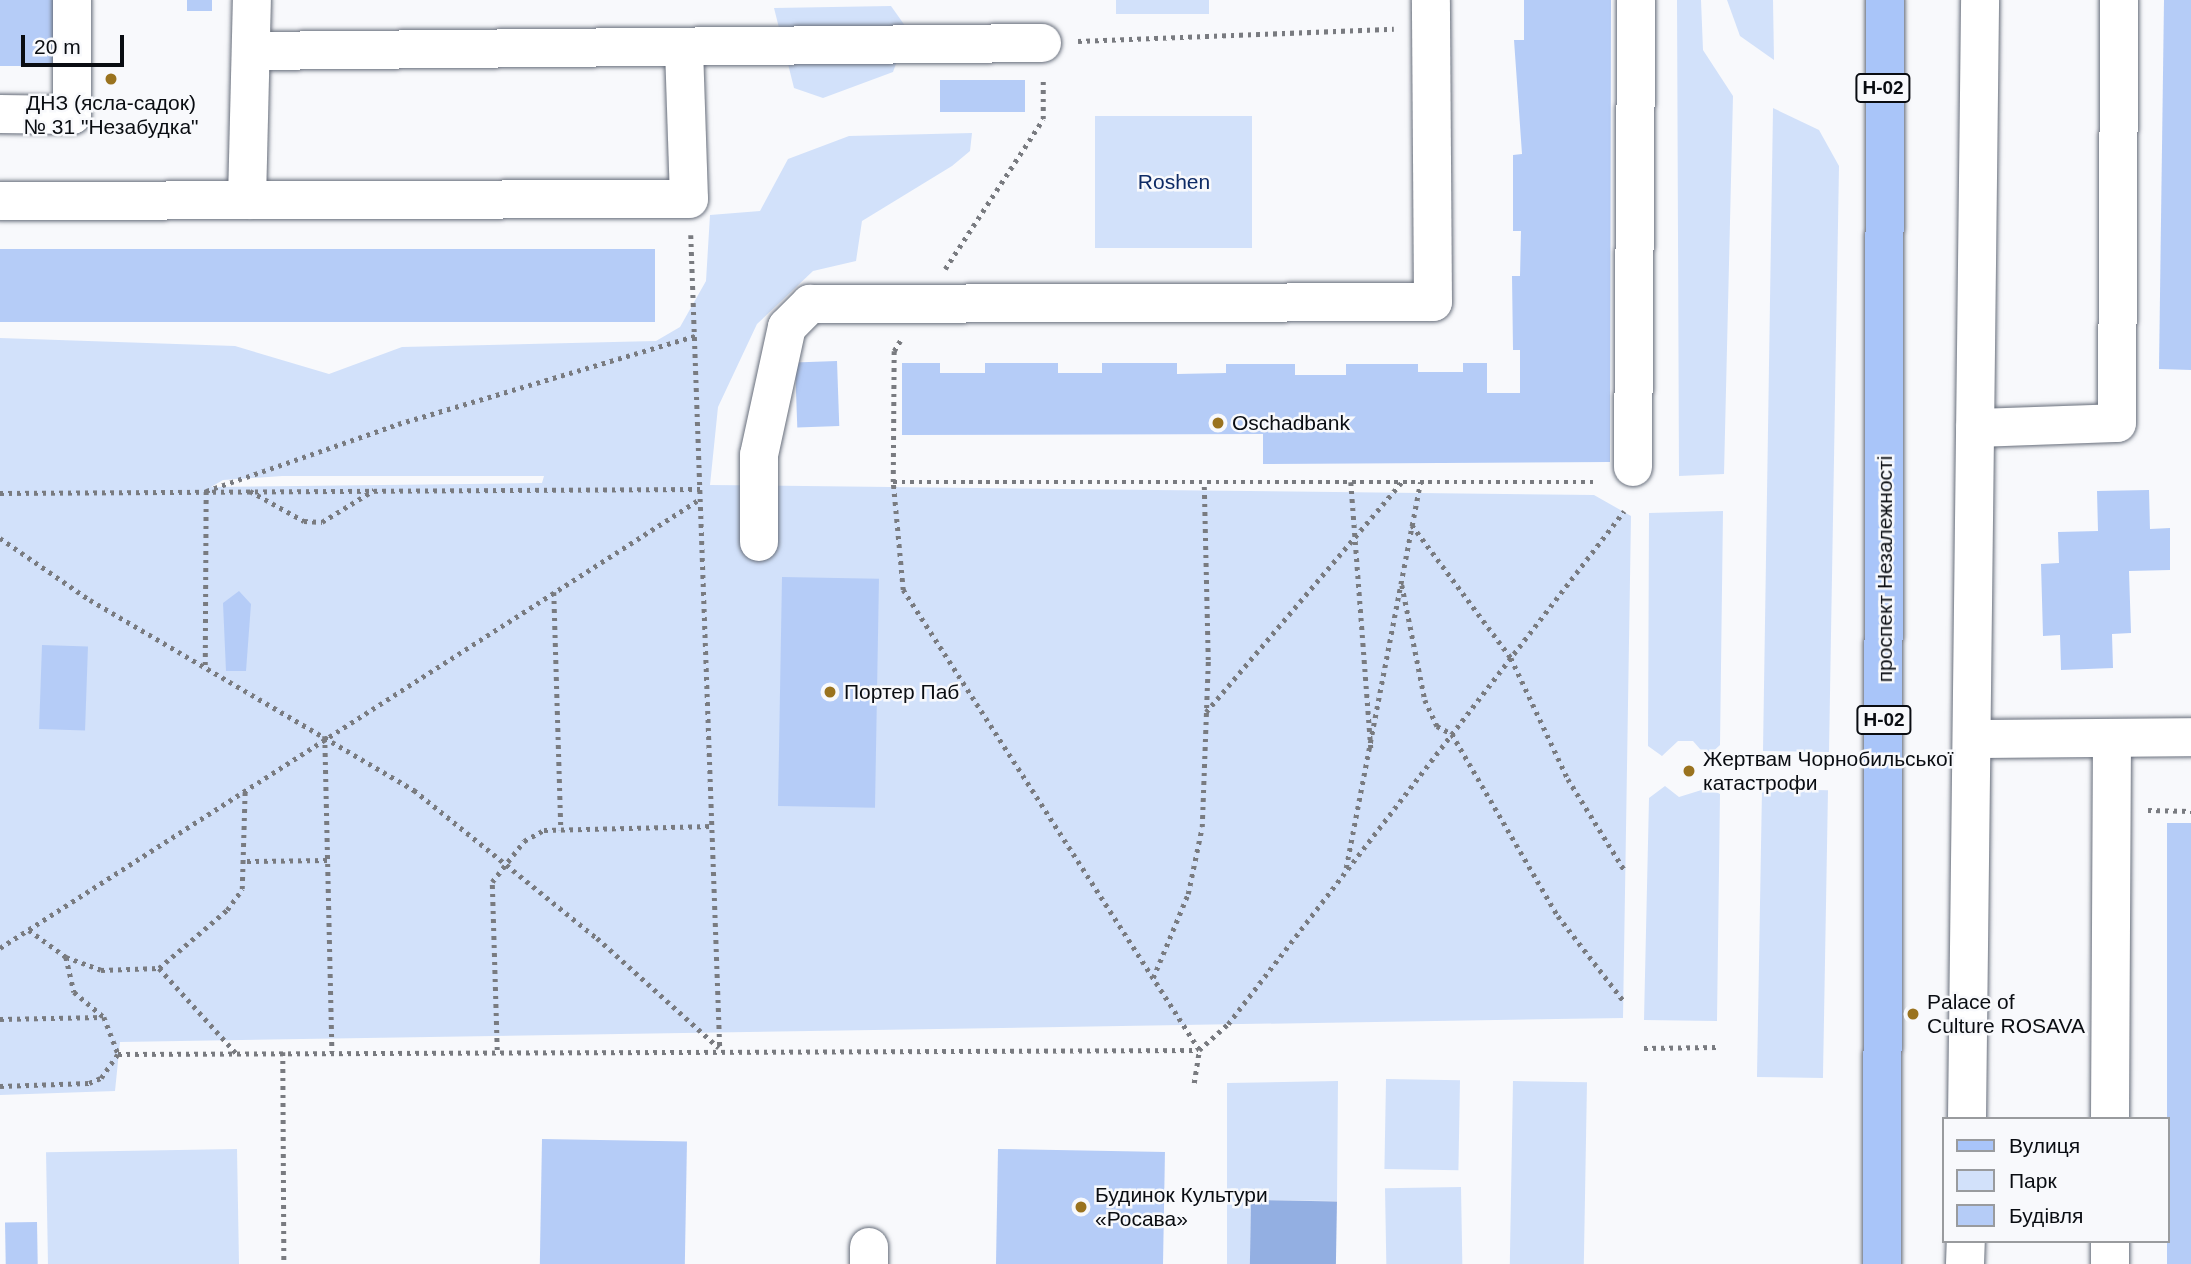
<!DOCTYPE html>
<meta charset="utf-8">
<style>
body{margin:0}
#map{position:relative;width:2191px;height:1264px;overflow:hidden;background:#f8f9fc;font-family:Helvetica,sans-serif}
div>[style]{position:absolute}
.green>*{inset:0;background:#d2e1fa;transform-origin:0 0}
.water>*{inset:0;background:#93afe2;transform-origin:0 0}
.building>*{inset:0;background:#b5ccf7;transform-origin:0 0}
.path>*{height:4.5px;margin-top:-2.25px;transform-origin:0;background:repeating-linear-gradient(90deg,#797b80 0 3.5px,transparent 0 8.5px)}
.roads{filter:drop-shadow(0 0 2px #676e7b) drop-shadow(0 0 2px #676e7b)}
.minor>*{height:38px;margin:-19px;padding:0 19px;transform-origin:19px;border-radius:19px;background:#fff}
.major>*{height:38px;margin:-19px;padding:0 19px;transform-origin:19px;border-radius:19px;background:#a9c5f9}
.dots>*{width:19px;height:19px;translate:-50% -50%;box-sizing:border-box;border:4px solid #f8f9fc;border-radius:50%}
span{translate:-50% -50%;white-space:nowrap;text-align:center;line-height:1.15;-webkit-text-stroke:5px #f8f9fc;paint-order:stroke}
.shield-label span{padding:2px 5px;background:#f8f9fc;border:2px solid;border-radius:5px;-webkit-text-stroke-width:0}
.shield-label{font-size:19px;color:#0a0d12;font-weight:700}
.poi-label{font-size:21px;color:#0a0d12}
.left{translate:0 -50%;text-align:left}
.park-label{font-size:21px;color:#0e2b66}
.street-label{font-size:21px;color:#0a0d12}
.legend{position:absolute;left:1942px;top:1117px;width:228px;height:126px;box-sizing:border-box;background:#f8f9fc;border:2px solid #999b9e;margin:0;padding:9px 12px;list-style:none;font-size:21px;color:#0a0d12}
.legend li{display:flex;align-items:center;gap:14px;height:35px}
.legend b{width:35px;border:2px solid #999b9e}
.scale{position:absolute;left:21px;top:35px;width:103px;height:32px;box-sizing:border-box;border:4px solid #0a0d12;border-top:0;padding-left:9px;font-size:21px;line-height:24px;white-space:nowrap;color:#0a0d12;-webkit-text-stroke:5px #f8f9fc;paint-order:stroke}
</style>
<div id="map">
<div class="green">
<div style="left:1116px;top:0;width:93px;height:14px"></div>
<div style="clip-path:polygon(1677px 0,1701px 0,1703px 50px,1733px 96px,1724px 474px,1679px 476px)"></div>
<div style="clip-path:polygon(1727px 0,1773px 0,1774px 60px,1740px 36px)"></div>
<div style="clip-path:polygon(891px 6px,908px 30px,893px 72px,823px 98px,794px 88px,774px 8px)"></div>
<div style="clip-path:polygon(1773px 108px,1819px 130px,1839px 166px,1829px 752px,1763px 751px)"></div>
<div style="left:1095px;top:116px;width:157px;height:132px"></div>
<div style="clip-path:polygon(evenodd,972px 133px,970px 151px,952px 166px,862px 221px,856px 261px,813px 271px,757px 324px,718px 407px,710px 485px,1594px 495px,1631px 516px,1623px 1018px,120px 1042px,115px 1091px,0 1095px,0 338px,235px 346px,329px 374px,402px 347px,656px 341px,680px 327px,706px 281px,710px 215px,760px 211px,788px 159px,849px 136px,972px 133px,282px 476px,544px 476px,542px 483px,211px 487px,223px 480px,282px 476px)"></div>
<div style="clip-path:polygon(1723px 511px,1720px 745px,1707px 757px,1693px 741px,1678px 741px,1662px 756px,1648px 746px,1649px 513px)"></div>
<div style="clip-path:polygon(1665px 786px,1679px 797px,1708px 788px,1720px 794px,1717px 1021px,1644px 1020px,1649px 798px)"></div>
<div style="left:1762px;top:789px;width:66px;height:288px;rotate:1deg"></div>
<div style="left:1386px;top:1079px;width:74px;height:90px;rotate:1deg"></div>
<div style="clip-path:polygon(1338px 1081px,1337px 1201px,1251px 1200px,1250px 1264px,1227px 1264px,1227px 1083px)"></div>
<div style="left:1513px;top:1081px;width:74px;height:183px;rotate:1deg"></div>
<div style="left:237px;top:1149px;width:115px;height:191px;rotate:89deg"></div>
<div style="left:1461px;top:1187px;width:77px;height:76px;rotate:89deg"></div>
</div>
<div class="water">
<div style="left:1251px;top:1200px;width:86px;height:64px;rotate:1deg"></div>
</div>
<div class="building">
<div style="left:0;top:0;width:58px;height:66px"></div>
<div style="left:187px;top:0;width:25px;height:11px"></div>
<div style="clip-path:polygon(1524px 0,1611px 0,1610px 462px,1263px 464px,1263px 434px,902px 435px,902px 363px,940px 363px,940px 373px,985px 373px,985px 363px,1058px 363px,1058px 373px,1102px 373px,1102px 363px,1177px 363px,1177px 374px,1226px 373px,1226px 364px,1295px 364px,1295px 375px,1346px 375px,1346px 364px,1418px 364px,1418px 372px,1463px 372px,1463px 363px,1487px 363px,1487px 393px,1520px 393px,1520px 350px,1513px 350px,1512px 276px,1520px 276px,1521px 231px,1513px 231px,1513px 155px,1522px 154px,1514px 40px,1524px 40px)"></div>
<div style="clip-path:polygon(2164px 0,2191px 0,2191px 370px,2159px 369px)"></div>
<div style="left:1025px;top:80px;width:32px;height:85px;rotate:90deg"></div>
<div style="left:0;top:249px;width:655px;height:73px"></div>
<div style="left:837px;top:361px;width:65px;height:42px;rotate:88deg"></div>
<div style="clip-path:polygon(2149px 490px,2150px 529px,2170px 528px,2170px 570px,2129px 571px,2131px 633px,2112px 634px,2113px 668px,2061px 670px,2060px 635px,2043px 636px,2041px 564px,2059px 563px,2058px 532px,2098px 531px,2097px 491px)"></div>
<div style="left:782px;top:577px;width:97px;height:229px;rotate:1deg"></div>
<div style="clip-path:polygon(239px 591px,251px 604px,246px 671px,226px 671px,223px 603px)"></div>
<div style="left:42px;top:645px;width:46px;height:84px;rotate:2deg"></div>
<div style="left:2167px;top:823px;width:24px;height:441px"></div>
<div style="left:542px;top:1139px;width:145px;height:125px;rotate:1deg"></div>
<div style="left:998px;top:1149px;width:167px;height:115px;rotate:1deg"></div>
<div style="left:37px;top:1222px;width:42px;height:32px;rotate:89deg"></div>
</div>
<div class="path">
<div style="left:1078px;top:41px;width:316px;rotate:-2.2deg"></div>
<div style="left:691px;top:235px;width:814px;rotate:87.96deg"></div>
<div style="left:945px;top:269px;width:179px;rotate:-56.8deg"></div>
<div style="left:1043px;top:119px;width:40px;rotate:-90deg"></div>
<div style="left:893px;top:482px;width:131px;rotate:-89.6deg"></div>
<div style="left:894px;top:351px;width:12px;rotate:-59deg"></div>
<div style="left:1351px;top:482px;width:270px;rotate:85.7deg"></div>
<div style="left:250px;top:491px;width:62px;rotate:29.1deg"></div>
<div style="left:304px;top:521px;width:18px;rotate:3deg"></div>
<div style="left:322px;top:522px;width:61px;rotate:-31.6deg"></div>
<div style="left:0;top:493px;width:700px;rotate:-0.33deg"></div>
<div style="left:1412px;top:525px;width:166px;rotate:53.3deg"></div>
<div style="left:1511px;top:658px;width:134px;rotate:64.8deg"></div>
<div style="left:1568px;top:779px;width:108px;rotate:58.2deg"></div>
<div style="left:0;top:538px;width:109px;rotate:34.6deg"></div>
<div style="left:90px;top:600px;width:376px;rotate:30.4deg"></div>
<div style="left:414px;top:790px;width:235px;rotate:39deg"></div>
<div style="left:597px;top:938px;width:164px;rotate:42deg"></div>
<div style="left:1402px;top:585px;width:117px;rotate:78.7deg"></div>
<div style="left:1425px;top:700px;width:29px;rotate:65deg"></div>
<div style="left:1437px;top:726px;width:17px;rotate:28deg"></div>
<div style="left:1452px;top:734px;width:211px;rotate:59.8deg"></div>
<div style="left:1558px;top:916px;width:106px;rotate:52.3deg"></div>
<div style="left:554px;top:592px;width:238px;rotate:88.3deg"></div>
<div style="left:205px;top:665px;width:174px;rotate:-89.7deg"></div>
<div style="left:206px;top:491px;width:203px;rotate:-19.2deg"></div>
<div style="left:398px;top:424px;width:310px;rotate:-16.5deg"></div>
<div style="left:1206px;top:712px;width:302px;rotate:-49.6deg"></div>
<div style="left:325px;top:736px;width:316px;rotate:88.7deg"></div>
<div style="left:2148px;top:810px;width:43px;rotate:1.3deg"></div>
<div style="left:247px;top:861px;width:81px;rotate:-0.7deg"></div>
<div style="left:1346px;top:868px;width:393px;rotate:-79.1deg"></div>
<div style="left:29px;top:930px;width:46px;rotate:36.1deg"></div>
<div style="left:66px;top:957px;width:37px;rotate:20deg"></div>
<div style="left:101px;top:970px;width:58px;rotate:-2deg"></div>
<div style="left:159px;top:968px;width:89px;rotate:-40.5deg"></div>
<div style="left:227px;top:910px;width:26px;rotate:-54deg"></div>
<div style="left:242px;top:889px;width:101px;rotate:-88.3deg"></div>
<div style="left:0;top:948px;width:832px;rotate:-32.68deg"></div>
<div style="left:66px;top:957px;width:36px;rotate:77deg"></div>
<div style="left:74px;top:992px;width:39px;rotate:40deg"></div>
<div style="left:104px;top:1017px;width:40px;rotate:69deg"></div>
<div style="left:159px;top:968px;width:115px;rotate:47.8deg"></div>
<div style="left:1153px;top:978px;width:91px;rotate:-67.4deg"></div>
<div style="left:1188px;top:894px;width:68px;rotate:-78.2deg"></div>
<div style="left:1202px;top:827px;width:167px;rotate:-87.9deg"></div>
<div style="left:1208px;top:660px;width:178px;rotate:-91.3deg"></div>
<div style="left:0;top:1019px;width:103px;rotate:-1.1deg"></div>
<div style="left:1644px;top:1048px;width:73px;rotate:-0.8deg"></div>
<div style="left:497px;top:1050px;width:168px;rotate:-91.7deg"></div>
<div style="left:492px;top:882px;width:52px;rotate:-52deg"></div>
<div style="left:524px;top:841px;width:23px;rotate:-29deg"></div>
<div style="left:544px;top:830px;width:168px;rotate:-1.4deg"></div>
<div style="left:1199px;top:1050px;width:547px;rotate:-122.76deg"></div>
<div style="left:903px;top:590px;width:108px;rotate:-95.3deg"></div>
<div style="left:893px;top:482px;width:700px"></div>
<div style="left:283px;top:1052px;width:212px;rotate:89.7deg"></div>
<div style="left:118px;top:1054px;width:1080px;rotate:-0.21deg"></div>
<div style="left:1194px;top:1083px;width:33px;rotate:-81deg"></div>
<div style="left:1199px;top:1050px;width:39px;rotate:-42deg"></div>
<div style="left:1228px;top:1024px;width:648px;rotate:-52.33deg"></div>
<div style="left:0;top:1086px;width:89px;rotate:-1.9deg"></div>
<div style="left:89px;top:1083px;width:13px;rotate:-23deg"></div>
<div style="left:101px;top:1078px;width:29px;rotate:-55deg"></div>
</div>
<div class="roads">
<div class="minor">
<div style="left:251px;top:51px;width:791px;rotate:-0.58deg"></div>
<div style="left:0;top:114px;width:72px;rotate:0.8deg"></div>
<div style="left:72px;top:115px;width:115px;rotate:-90deg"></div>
<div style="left:247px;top:200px;width:200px;rotate:-88.6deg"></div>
<div style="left:0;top:201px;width:689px;rotate:-0.17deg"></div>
<div style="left:689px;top:199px;width:152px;rotate:-91.9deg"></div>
<div style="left:1975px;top:428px;width:142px;rotate:-2deg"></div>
<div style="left:2117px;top:423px;width:423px;rotate:-89.7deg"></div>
<div style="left:1633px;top:467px;width:467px;rotate:-89.6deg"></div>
<div style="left:759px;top:542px;width:87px;rotate:-90deg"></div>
<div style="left:759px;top:455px;width:131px;rotate:-77.7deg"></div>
<div style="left:787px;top:327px;width:33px;rotate:-45deg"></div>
<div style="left:810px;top:304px;width:623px;rotate:-0.18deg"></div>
<div style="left:1433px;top:302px;width:302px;rotate:-90.4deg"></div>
<div style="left:1972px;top:739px;width:219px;rotate:-0.5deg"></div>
<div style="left:1967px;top:1119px;width:1119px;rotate:-89.33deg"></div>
<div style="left:2110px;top:1119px;width:381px;rotate:-89.7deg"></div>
<div style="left:869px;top:1247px;width:17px;rotate:90deg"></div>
<div style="left:1965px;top:1264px;width:23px;rotate:-88deg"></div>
<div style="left:2110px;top:1264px;width:23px;rotate:-90deg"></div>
</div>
<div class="major">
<div style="left:1882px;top:1264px;width:1264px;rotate:-89.86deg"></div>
</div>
</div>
<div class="dots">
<div style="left:111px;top:79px;background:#9a731f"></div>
<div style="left:1218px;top:423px;background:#9a731f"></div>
<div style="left:830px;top:692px;background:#9a731f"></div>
<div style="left:1689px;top:771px;background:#9a731f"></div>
<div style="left:1913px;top:1014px;background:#9a731f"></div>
<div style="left:1081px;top:1207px;background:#9a731f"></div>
</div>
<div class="shield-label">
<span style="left:1883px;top:88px">Н-02</span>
<span style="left:1884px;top:720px">Н-02</span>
</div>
<div class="poi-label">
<span style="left:111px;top:115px">ДНЗ (ясла-садок)<br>№ 31 "Незабудка"</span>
<span class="left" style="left:1232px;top:423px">Oschadbank</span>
<span class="left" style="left:844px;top:692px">Портер Паб</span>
<span class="left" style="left:1703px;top:771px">Жертвам Чорнобильської<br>катастрофи</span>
<span class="left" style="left:1927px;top:1014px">Palace of<br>Culture ROSAVA</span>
<span class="left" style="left:1095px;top:1207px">Будинок Культури<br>«Росава»</span>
</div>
<div class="park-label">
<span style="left:1174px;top:182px">Roshen</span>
</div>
<div class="street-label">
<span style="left:1885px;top:569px;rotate:-90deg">проспект Незалежності</span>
</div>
<ul class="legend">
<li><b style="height:9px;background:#a9c5f9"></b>Вулиця</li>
<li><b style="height:19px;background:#d2e1fa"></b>Парк</li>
<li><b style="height:19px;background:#b5ccf7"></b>Будівля</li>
</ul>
<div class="scale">20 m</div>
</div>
